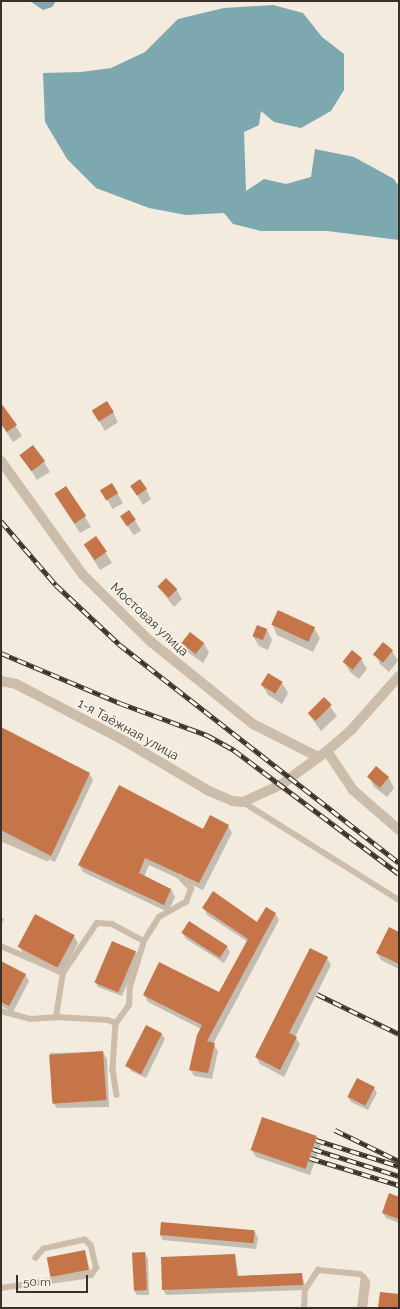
<!DOCTYPE html>
<meta charset="utf-8">
<style>
body{margin:0}
#map{position:relative;width:400px;height:1309px;overflow:hidden;background:#f3ebde;font-family:Raleway,sans-serif}
div>[style]{position:absolute}
.water>*{inset:0;background:#7da8b0}
.shadow>*{inset:0;background:#0003;transform-origin:0 0}
.building>*{inset:0;background:#c67549;transform-origin:0 0}
.service>*{height:5.5px;margin:-2.75px;padding:0 2.75px;transform-origin:2.75px;border-radius:2.75px;background:#cbbdaa}
.minor>*{height:10px;margin:-5px;padding:0 5px;transform-origin:5px;border-radius:5px;background:#cbbdaa}
.tertiary>*{height:10px;margin:-5px;padding:0 5px;transform-origin:5px;border-radius:5px;background:#cbbdaa}
.rail>*{height:4.5px;margin-top:-2.25px;transform-origin:0;background:repeating-linear-gradient(90deg,#faf5eb 0 9px,#393029 0 18px);box-sizing:border-box;border-block:1px solid #393029}
span{translate:-50% -50%;white-space:nowrap;text-align:center;line-height:1.15;-webkit-text-stroke:3px #faf5eb;paint-order:stroke}
.street-label{font-size:13px;color:#393029}
.frame{position:absolute;inset:0;border:2px solid #393029;pointer-events:none}
.scale{position:absolute;left:16px;top:1275px;width:72px;height:18px;box-sizing:border-box;border:2px solid #393029;border-top:0;padding-left:5px;font-size:12px;line-height:14px;white-space:nowrap;color:#393029;-webkit-text-stroke:3px #faf5eb;paint-order:stroke}
</style>
<div id="map">
<div class="water">
<div style="clip-path:polygon(30px 1px,56px 1px,52px 7px,43px 10px)"></div>
<div style="clip-path:polygon(273px 5px,303px 13px,322px 37px,344px 54px,344px 90px,331px 111px,301px 128px,274px 122px,261px 111px,259px 125px,244px 132px,246px 191px,264px 179px,286px 184px,311px 177px,315px 149px,354px 157px,394px 179px,399px 187px,399px 240px,327px 231px,261px 231px,233px 224px,224px 213px,186px 215px,149px 208px,96px 188px,67px 159px,45px 122px,43px 73px,81px 72px,111px 68px,145px 52px,178px 19px,224px 8px)"></div>
</div>
<div class="shadow">
<div style="clip-path:polygon(5px 410px,22px 436px,13px 442px,1px 424px,1px 413px)"></div>
<div style="clip-path:polygon(93px 411px,113px 412px,118px 422px,105px 431px)"></div>
<div style="clip-path:polygon(44px 462px,50px 472px,37px 480px,27px 464px)"></div>
<div style="left:112px;top:484px;width:22px;height:12px;rotate:60deg"></div>
<div style="clip-path:polygon(132px 486px,146px 489px,151px 499px,143px 505px)"></div>
<div style="clip-path:polygon(62px 504px,85px 517px,91px 527px,80px 533px)"></div>
<div style="left:129px;top:512px;width:22px;height:9px;rotate:56deg"></div>
<div style="clip-path:polygon(96px 537px,112px 563px,100px 570px,90px 554px)"></div>
<div style="clip-path:polygon(158px 587px,176px 589px,182px 599px,174px 607px)"></div>
<div style="clip-path:polygon(272px 624px,314px 628px,320px 638px,313px 652px,277px 635px)"></div>
<div style="clip-path:polygon(258px 626px,267px 630px,272px 640px,268px 650px,259px 646px,253px 636px)"></div>
<div style="clip-path:polygon(184px 643px,204px 643px,209px 653px,203px 663px,189px 653px)"></div>
<div style="clip-path:polygon(392px 651px,398px 661px,389px 672px,380px 664px,375px 654px)"></div>
<div style="clip-path:polygon(361px 659px,367px 669px,359px 679px,350px 672px,344px 662px)"></div>
<div style="clip-path:polygon(268px 675px,282px 683px,288px 693px,282px 704px,268px 695px,262px 685px)"></div>
<div style="clip-path:polygon(324px 698px,337px 716px,321px 731px,308px 713px)"></div>
<div style="clip-path:polygon(1px 732px,89px 773px,93px 780px,55px 862px,1px 835px)"></div>
<div style="clip-path:polygon(376px 768px,389px 778px,394px 788px,387px 797px,374px 787px,369px 777px)"></div>
<div style="clip-path:polygon(228px 826px,232px 833px,203px 890px,149px 865px,144px 877px,171px 889px,175px 897px,168px 912px,83px 872px,79px 865px)"></div>
<div style="clip-path:polygon(204px 908px,258px 924px,275px 913px,279px 920px,213px 1044px,218px 1051px,212px 1079px,194px 1076px,190px 1069px,201px 1029px,148px 1002px,144px 995px,220px 994px,248px 942px,207px 915px)"></div>
<div style="clip-path:polygon(1px 917px,4px 919px,1px 926px)"></div>
<div style="clip-path:polygon(183px 933px,227px 947px,230px 952px,224px 963px,186px 939px)"></div>
<div style="clip-path:polygon(399px 933px,399px 969px,381px 960px,377px 953px)"></div>
<div style="clip-path:polygon(74px 936px,78px 943px,62px 973px,23px 953px,19px 946px)"></div>
<div style="clip-path:polygon(113px 942px,136px 952px,139px 957px,122px 996px,98px 987px,95px 982px)"></div>
<div style="clip-path:polygon(327px 958px,331px 965px,295px 1037px,300px 1044px,284px 1077px,260px 1064px,256px 1057px)"></div>
<div style="clip-path:polygon(1px 962px,25px 974px,29px 981px,13px 1012px,1px 1006px)"></div>
<div style="clip-path:polygon(147px 1026px,162px 1034px,165px 1039px,146px 1078px,131px 1071px,128px 1066px)"></div>
<div style="clip-path:polygon(103px 1052px,107px 1059px,109px 1107px,57px 1108px,52px 1101px,50px 1053px)"></div>
<div style="clip-path:polygon(374px 1088px,377px 1093px,368px 1110px,351px 1102px,348px 1097px)"></div>
<div style="clip-path:polygon(317px 1137px,321px 1144px,310px 1175px,256px 1157px,252px 1150px)"></div>
<div style="clip-path:polygon(399px 1198px,399px 1223px,386px 1218px,383px 1213px)"></div>
<div style="clip-path:polygon(255px 1232px,258px 1238px,256px 1249px,163px 1240px,160px 1235px)"></div>
<div style="clip-path:polygon(85px 1251px,91px 1275px,54px 1281px,51px 1276px)"></div>
<div style="clip-path:polygon(145px 1253px,148px 1259px,149px 1295px,137px 1295px,134px 1290px)"></div>
<div style="clip-path:polygon(235px 1255px,239px 1277px,302px 1274px,306px 1290px,166px 1295px,163px 1289px)"></div>
</div>
<div class="building">
<div style="left:107px;top:401px;width:13px;height:18px;rotate:58deg"></div>
<div style="clip-path:polygon(1px 403px,17px 425px,7px 432px,1px 424px)"></div>
<div style="left:33px;top:445px;width:20px;height:17px;rotate:53deg"></div>
<div style="left:140px;top:479px;width:12px;height:12px;rotate:55deg"></div>
<div style="left:112px;top:483px;width:12px;height:14px;rotate:59deg"></div>
<div style="left:66px;top:486px;width:36px;height:14px;rotate:56deg"></div>
<div style="left:129px;top:510px;width:12px;height:11px;rotate:55deg"></div>
<div style="left:96px;top:536px;width:19px;height:15px;rotate:55deg"></div>
<div style="left:166px;top:578px;width:16px;height:12px;rotate:45deg"></div>
<div style="left:278px;top:610px;width:41px;height:16px;rotate:25deg"></div>
<div style="left:257px;top:625px;width:11px;height:12px;rotate:22deg"></div>
<div style="left:190px;top:632px;width:18px;height:14px;rotate:38deg"></div>
<div style="left:383px;top:642px;width:13px;height:16px;rotate:39deg"></div>
<div style="left:352px;top:650px;width:13px;height:15px;rotate:39deg"></div>
<div style="left:268px;top:673px;width:17px;height:14px;rotate:31deg"></div>
<div style="left:324px;top:697px;width:11px;height:23px;rotate:45deg"></div>
<div style="clip-path:polygon(1px 727px,90px 773px,51px 856px,1px 830px)"></div>
<div style="left:376px;top:766px;width:17px;height:14px;rotate:40deg"></div>
<div style="clip-path:polygon(119px 785px,203px 829px,210px 815px,229px 825px,199px 883px,145px 858px,139px 873px,171px 889px,164px 905px,78px 865px)"></div>
<div style="clip-path:polygon(213px 891px,257px 922px,266px 907px,276px 913px,207px 1041px,215px 1043px,208px 1073px,189px 1070px,197px 1035px,202px 1025px,143px 995px,159px 962px,219px 992px,248px 939px,202px 908px)"></div>
<div style="left:35px;top:914px;width:45px;height:37px;rotate:28deg"></div>
<div style="left:189px;top:921px;width:46px;height:14px;rotate:33deg"></div>
<div style="clip-path:polygon(389px 927px,399px 932px,399px 964px,376px 953px)"></div>
<div style="left:112px;top:941px;width:26px;height:45px;rotate:23deg"></div>
<div style="clip-path:polygon(310px 948px,328px 957px,289px 1033px,297px 1037px,280px 1070px,255px 1057px)"></div>
<div style="clip-path:polygon(1px 961px,26px 974px,9px 1006px,1px 1002px)"></div>
<div style="left:146px;top:1025px;width:18px;height:46px;rotate:27deg"></div>
<div style="left:103px;top:1051px;width:49px;height:54px;rotate:86deg"></div>
<div style="left:357px;top:1078px;width:20px;height:21px;rotate:27deg"></div>
<div style="left:262px;top:1117px;width:58px;height:35px;rotate:19deg"></div>
<div style="clip-path:polygon(389px 1193px,399px 1197px,399px 1219px,382px 1213px)"></div>
<div style="left:161px;top:1222px;width:94px;height:13px;rotate:5deg"></div>
<div style="left:85px;top:1250px;width:20px;height:39px;rotate:79deg"></div>
<div style="left:145px;top:1252px;width:38px;height:13px;rotate:87deg"></div>
<div style="clip-path:polygon(235px 1254px,237px 1276px,302px 1273px,303px 1285px,162px 1290px,161px 1257px)"></div>
<div style="clip-path:polygon(380px 1292px,399px 1294px,399px 1308px,378px 1308px)"></div>
</div>
<div class="service">
<div style="left:243px;top:802px;width:184px;rotate:32.1deg"></div>
<div style="left:1px;top:838px;width:50px;rotate:23.5deg"></div>
<div style="left:1px;top:946px;width:68px;rotate:23.5deg"></div>
<div style="left:1px;top:1011px;width:30px;rotate:15deg"></div>
<div style="left:30px;top:1019px;width:26px;rotate:-4deg"></div>
<div style="left:56px;top:1017px;width:52px;rotate:3.3deg"></div>
<div style="left:108px;top:1020px;width:9px;rotate:21deg"></div>
<div style="left:116px;top:1023px;width:47px;rotate:93.7deg"></div>
<div style="left:113px;top:1070px;width:25px;rotate:81deg"></div>
<div style="left:56px;top:1017px;width:45px;rotate:-81deg"></div>
<div style="left:63px;top:973px;width:60px;rotate:-55.8deg"></div>
<div style="left:97px;top:923px;width:15px;rotate:4deg"></div>
<div style="left:112px;top:924px;width:36px;rotate:28deg"></div>
<div style="left:116px;top:1023px;width:22px;rotate:-54deg"></div>
<div style="left:129px;top:1005px;width:18px;rotate:-87deg"></div>
<div style="left:130px;top:987px;width:48px;rotate:-73.1deg"></div>
<div style="left:144px;top:941px;width:28px;rotate:-58deg"></div>
<div style="left:159px;top:917px;width:31px;rotate:-29deg"></div>
<div style="left:186px;top:902px;width:14px;rotate:-69deg"></div>
<div style="left:191px;top:889px;width:16px;rotate:-133deg"></div>
<div style="left:1px;top:1288px;width:91px;rotate:-8.2deg"></div>
<div style="left:91px;top:1275px;width:9px;rotate:-54deg"></div>
<div style="left:96px;top:1268px;width:23px;rotate:-103deg"></div>
<div style="left:91px;top:1246px;width:8px;rotate:-135deg"></div>
<div style="left:85px;top:1240px;width:42px;rotate:167.6deg"></div>
<div style="left:44px;top:1249px;width:12px;rotate:132deg"></div>
<div style="left:304px;top:1308px;width:18px;rotate:-87deg"></div>
<div style="left:305px;top:1290px;width:24px;rotate:-57deg"></div>
<div style="left:318px;top:1270px;width:42px;rotate:5.4deg"></div>
<div style="left:360px;top:1274px;width:5px;rotate:37deg"></div>
<div style="left:364px;top:1277px;width:5px;rotate:79deg"></div>
</div>
<div class="minor">
<div style="left:1px;top:461px;width:140px;rotate:54.3deg"></div>
<div style="left:83px;top:575px;width:94px;rotate:44.6deg"></div>
<div style="left:150px;top:641px;width:132px;rotate:38.9deg"></div>
<div style="left:253px;top:724px;width:73px;rotate:26.9deg"></div>
<div style="left:327px;top:751px;width:47px;rotate:56.3deg"></div>
<div style="left:353px;top:790px;width:61px;rotate:41deg"></div>
<div style="left:362px;top:1308px;width:26px;rotate:-83deg"></div>
</div>
<div class="tertiary">
<div style="left:1px;top:681px;width:15px;rotate:11deg"></div>
<div style="left:16px;top:684px;width:121px;rotate:27.6deg"></div>
<div style="left:123px;top:740px;width:100px;rotate:30.7deg"></div>
<div style="left:209px;top:791px;width:25px;rotate:23deg"></div>
<div style="left:232px;top:801px;width:11px;rotate:5deg"></div>
<div style="left:243px;top:802px;width:43px;rotate:-24.8deg"></div>
<div style="left:282px;top:784px;width:56px;rotate:-36.3deg"></div>
<div style="left:327px;top:751px;width:33px;rotate:-41deg"></div>
<div style="left:352px;top:729px;width:71px;rotate:-48.4deg"></div>
</div>
<div class="rail">
<div style="left:1px;top:521px;width:84px;rotate:49.3deg"></div>
<div style="left:56px;top:585px;width:86px;rotate:43.1deg"></div>
<div style="left:119px;top:644px;width:355px;rotate:38deg"></div>
<div style="left:1px;top:653px;width:129px;rotate:22.8deg"></div>
<div style="left:120px;top:703px;width:93px;rotate:20.2deg"></div>
<div style="left:207px;top:735px;width:31px;rotate:29deg"></div>
<div style="left:234px;top:750px;width:206px;rotate:36.9deg"></div>
<div style="left:317px;top:994px;width:91px;rotate:26deg"></div>
<div style="left:335px;top:1130px;width:71px;rotate:25.8deg"></div>
<div style="left:316px;top:1140px;width:87px;rotate:17.4deg"></div>
<div style="left:313px;top:1149px;width:90px;rotate:17.4deg"></div>
<div style="left:310px;top:1158px;width:93px;rotate:16.9deg"></div>
</div>
<div class="street-label">
<span style="left:149px;top:620px;rotate:43deg">Мостовая улица</span>
<span style="left:128px;top:730px;rotate:29deg">1-я Таёжная улица</span>
</div>
<div class="frame"></div>
<div class="scale">50 m</div>
</div>
